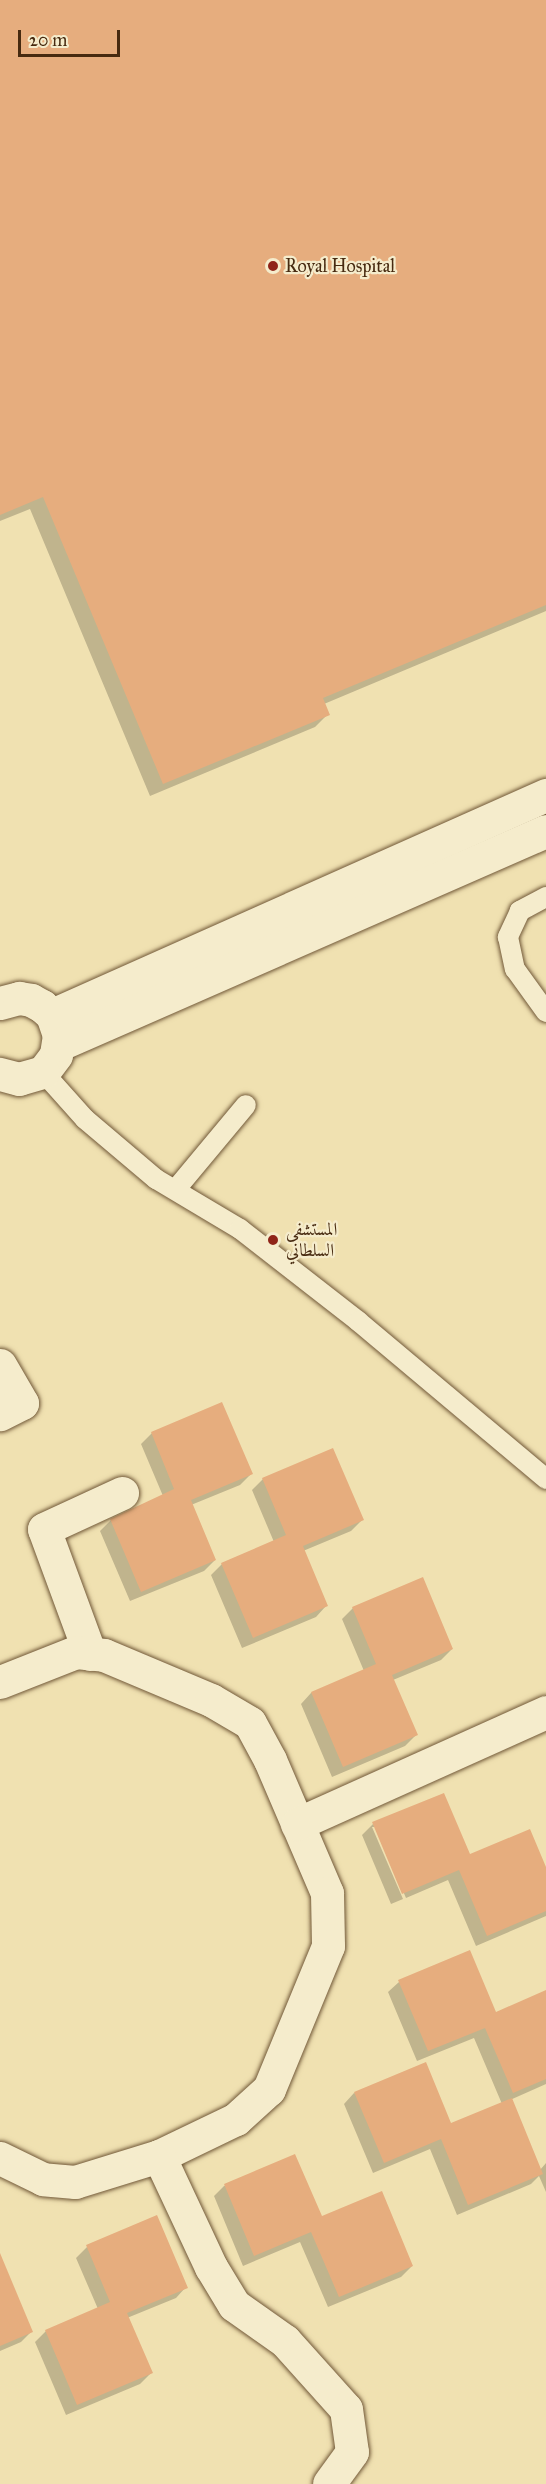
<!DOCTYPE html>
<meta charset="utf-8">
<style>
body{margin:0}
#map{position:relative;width:546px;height:2484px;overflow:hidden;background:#f0e1b1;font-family:"IM FELL Great Primer",Amiri,serif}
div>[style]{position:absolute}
.shadow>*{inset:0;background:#0003}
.building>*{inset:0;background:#e6ad7e}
.roads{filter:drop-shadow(0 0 2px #715838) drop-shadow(0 0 2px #715838)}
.lane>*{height:20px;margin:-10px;padding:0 10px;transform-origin:10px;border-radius:10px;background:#f5eccc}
.street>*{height:33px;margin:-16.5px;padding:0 16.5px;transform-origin:16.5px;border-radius:16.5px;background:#f5eccc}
.dots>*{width:16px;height:16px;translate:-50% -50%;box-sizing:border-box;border:3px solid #f5eccc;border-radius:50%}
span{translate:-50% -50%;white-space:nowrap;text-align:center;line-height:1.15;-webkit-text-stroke:4.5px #f5eccc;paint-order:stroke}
.poi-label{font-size:18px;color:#472a10}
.left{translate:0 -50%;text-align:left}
.scale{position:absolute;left:18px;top:30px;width:102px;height:27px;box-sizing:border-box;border:3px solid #472a10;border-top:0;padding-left:8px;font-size:18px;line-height:21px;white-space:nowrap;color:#472a10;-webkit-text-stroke:4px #f5eccc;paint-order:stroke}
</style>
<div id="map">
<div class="shadow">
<div style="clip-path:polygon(0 0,546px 0,546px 611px,324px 704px,328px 714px,315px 727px,150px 796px,30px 509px,0 521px)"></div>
<div style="clip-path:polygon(221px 1404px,251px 1474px,240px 1485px,191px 1505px,215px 1560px,204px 1571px,130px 1601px,100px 1531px,111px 1520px,163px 1496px,141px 1444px,152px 1433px)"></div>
<div style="clip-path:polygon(263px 1479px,362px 1520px,351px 1531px,303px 1551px,326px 1606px,316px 1617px,242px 1648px,211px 1575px,222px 1564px,274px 1542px,252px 1490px)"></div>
<div style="clip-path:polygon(353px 1608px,452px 1649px,441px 1660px,393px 1680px,416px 1735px,405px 1746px,332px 1777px,301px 1704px,311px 1693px,364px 1671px,342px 1619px)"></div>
<div style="clip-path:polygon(373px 1824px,469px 1856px,546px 1871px,546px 1916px,476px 1946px,448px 1880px,406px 1898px,375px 1827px,372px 1827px,403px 1899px,391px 1904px,362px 1835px)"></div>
<div style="clip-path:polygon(399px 1982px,495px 2013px,546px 1992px,546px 2084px,510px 2100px,540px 2170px,546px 2163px,546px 2192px,539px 2176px,531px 2184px,457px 2215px,430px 2149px,373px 2173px,344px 2104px,354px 2093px,451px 2125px,502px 2104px,474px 2038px,417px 2061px,388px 1992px)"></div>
<div style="clip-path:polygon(295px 2156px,321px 2217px,412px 2266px,401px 2277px,328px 2307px,300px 2242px,243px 2266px,214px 2196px,224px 2186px)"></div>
<div style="clip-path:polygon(87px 2247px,186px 2287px,176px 2298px,127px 2318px,151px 2373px,140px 2384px,66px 2415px,35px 2342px,46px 2331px,98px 2309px,76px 2258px)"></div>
<div style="clip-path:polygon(0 2262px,32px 2331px,21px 2342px,0 2351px)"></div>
</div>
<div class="building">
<div style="clip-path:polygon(0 0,546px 0,546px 605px,323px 698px,330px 715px,163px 784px,43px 497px,0 515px)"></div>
<div style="clip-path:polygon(222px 1402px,253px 1474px,191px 1500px,216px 1560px,141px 1592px,110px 1519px,174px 1489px,151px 1432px)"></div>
<div style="clip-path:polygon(333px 1448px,364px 1520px,303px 1546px,328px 1606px,253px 1638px,221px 1563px,286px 1535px,262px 1478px)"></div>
<div style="clip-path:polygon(423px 1577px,453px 1649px,392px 1675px,418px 1735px,343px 1767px,311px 1692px,376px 1664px,352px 1607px)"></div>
<div style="clip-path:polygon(444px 1793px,470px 1854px,530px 1829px,546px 1867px,546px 1911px,487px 1936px,459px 1870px,402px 1894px,372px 1822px)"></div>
<div style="clip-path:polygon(470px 1950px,496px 2012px,546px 1990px,546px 2079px,513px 2093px,485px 2028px,428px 2051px,398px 1980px)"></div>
<div style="clip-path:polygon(426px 2062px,451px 2123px,512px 2098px,543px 2174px,468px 2205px,441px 2139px,384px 2163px,354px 2092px)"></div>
<div style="clip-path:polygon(295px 2154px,322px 2216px,382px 2191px,413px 2266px,339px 2297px,311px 2232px,254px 2256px,224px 2184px)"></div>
<div style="clip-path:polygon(157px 2215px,188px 2288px,127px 2313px,153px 2373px,77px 2405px,45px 2330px,110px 2302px,86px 2245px)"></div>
<div style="clip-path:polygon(0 2253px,33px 2332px,0 2346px)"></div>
</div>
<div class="roads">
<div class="lane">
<div style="left:546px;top:897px;width:30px;rotate:152deg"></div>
<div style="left:520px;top:911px;width:29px;rotate:115deg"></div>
<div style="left:508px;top:937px;width:33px;rotate:78deg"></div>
<div style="left:515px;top:969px;width:53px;rotate:54.2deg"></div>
<div style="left:43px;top:1072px;width:63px;rotate:48.2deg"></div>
<div style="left:85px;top:1119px;width:93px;rotate:40.2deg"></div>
<div style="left:156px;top:1179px;width:98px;rotate:30.8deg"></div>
<div style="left:240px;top:1229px;width:150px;rotate:37.9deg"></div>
<div style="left:358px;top:1321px;width:246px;rotate:40deg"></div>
<div style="left:176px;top:1189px;width:109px;rotate:-50.2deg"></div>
</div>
<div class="street">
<div style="left:0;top:1003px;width:20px;rotate:-15deg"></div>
<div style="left:19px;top:998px;width:12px;rotate:9deg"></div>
<div style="left:31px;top:1000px;width:13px;rotate:29deg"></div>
<div style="left:42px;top:1006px;width:13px;rotate:42deg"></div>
<div style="left:52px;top:1015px;width:21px;rotate:71deg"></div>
<div style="left:59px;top:1035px;width:20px;rotate:99deg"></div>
<div style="left:56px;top:1055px;width:21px;rotate:127deg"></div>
<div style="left:43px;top:1072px;width:25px;rotate:164deg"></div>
<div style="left:19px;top:1079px;width:20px;rotate:-165deg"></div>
<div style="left:52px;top:1015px;width:541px;rotate:-24.01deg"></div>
<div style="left:58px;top:1045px;width:533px;rotate:-23.68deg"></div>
<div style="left:0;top:1365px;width:44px;rotate:59.9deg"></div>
<div style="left:22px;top:1403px;width:25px;rotate:153deg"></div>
<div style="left:90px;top:1654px;width:133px;rotate:-110.2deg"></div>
<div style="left:44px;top:1529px;width:86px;rotate:-24.8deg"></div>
<div style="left:0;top:1682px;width:82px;rotate:-21.5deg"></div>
<div style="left:76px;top:1652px;width:28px;rotate:6deg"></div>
<div style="left:104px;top:1655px;width:116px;rotate:22.8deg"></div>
<div style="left:211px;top:1700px;width:45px;rotate:30.5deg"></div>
<div style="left:250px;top:1723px;width:42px;rotate:61.6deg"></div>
<div style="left:270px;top:1760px;width:145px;rotate:66.8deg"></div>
<div style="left:327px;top:1893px;width:53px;rotate:88.9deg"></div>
<div style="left:328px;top:1946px;width:155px;rotate:112.4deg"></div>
<div style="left:269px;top:2089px;width:45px;rotate:137.7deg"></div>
<div style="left:236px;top:2119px;width:85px;rotate:154.3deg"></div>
<div style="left:159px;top:2156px;width:88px;rotate:162.8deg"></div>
<div style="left:75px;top:2182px;width:32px;rotate:-175deg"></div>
<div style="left:43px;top:2179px;width:48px;rotate:-154deg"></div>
<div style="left:297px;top:1824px;width:273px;rotate:-24.2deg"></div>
<div style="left:159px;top:2156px;width:123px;rotate:64.9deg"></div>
<div style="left:211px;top:2267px;width:44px;rotate:58.8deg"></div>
<div style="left:234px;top:2305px;width:62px;rotate:35.2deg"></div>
<div style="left:285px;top:2341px;width:91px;rotate:48.1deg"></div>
<div style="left:346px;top:2409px;width:43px;rotate:82.1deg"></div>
<div style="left:352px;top:2452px;width:39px;rotate:126deg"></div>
</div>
</div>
<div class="dots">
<div style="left:273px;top:266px;background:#8f2418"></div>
<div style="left:273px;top:1240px;background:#8f2418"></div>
</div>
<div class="poi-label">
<span class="left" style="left:285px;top:266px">Royal Hospital</span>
<span class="left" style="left:286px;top:1240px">المستشفى<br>السلطاني</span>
</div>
<div class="scale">20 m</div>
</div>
